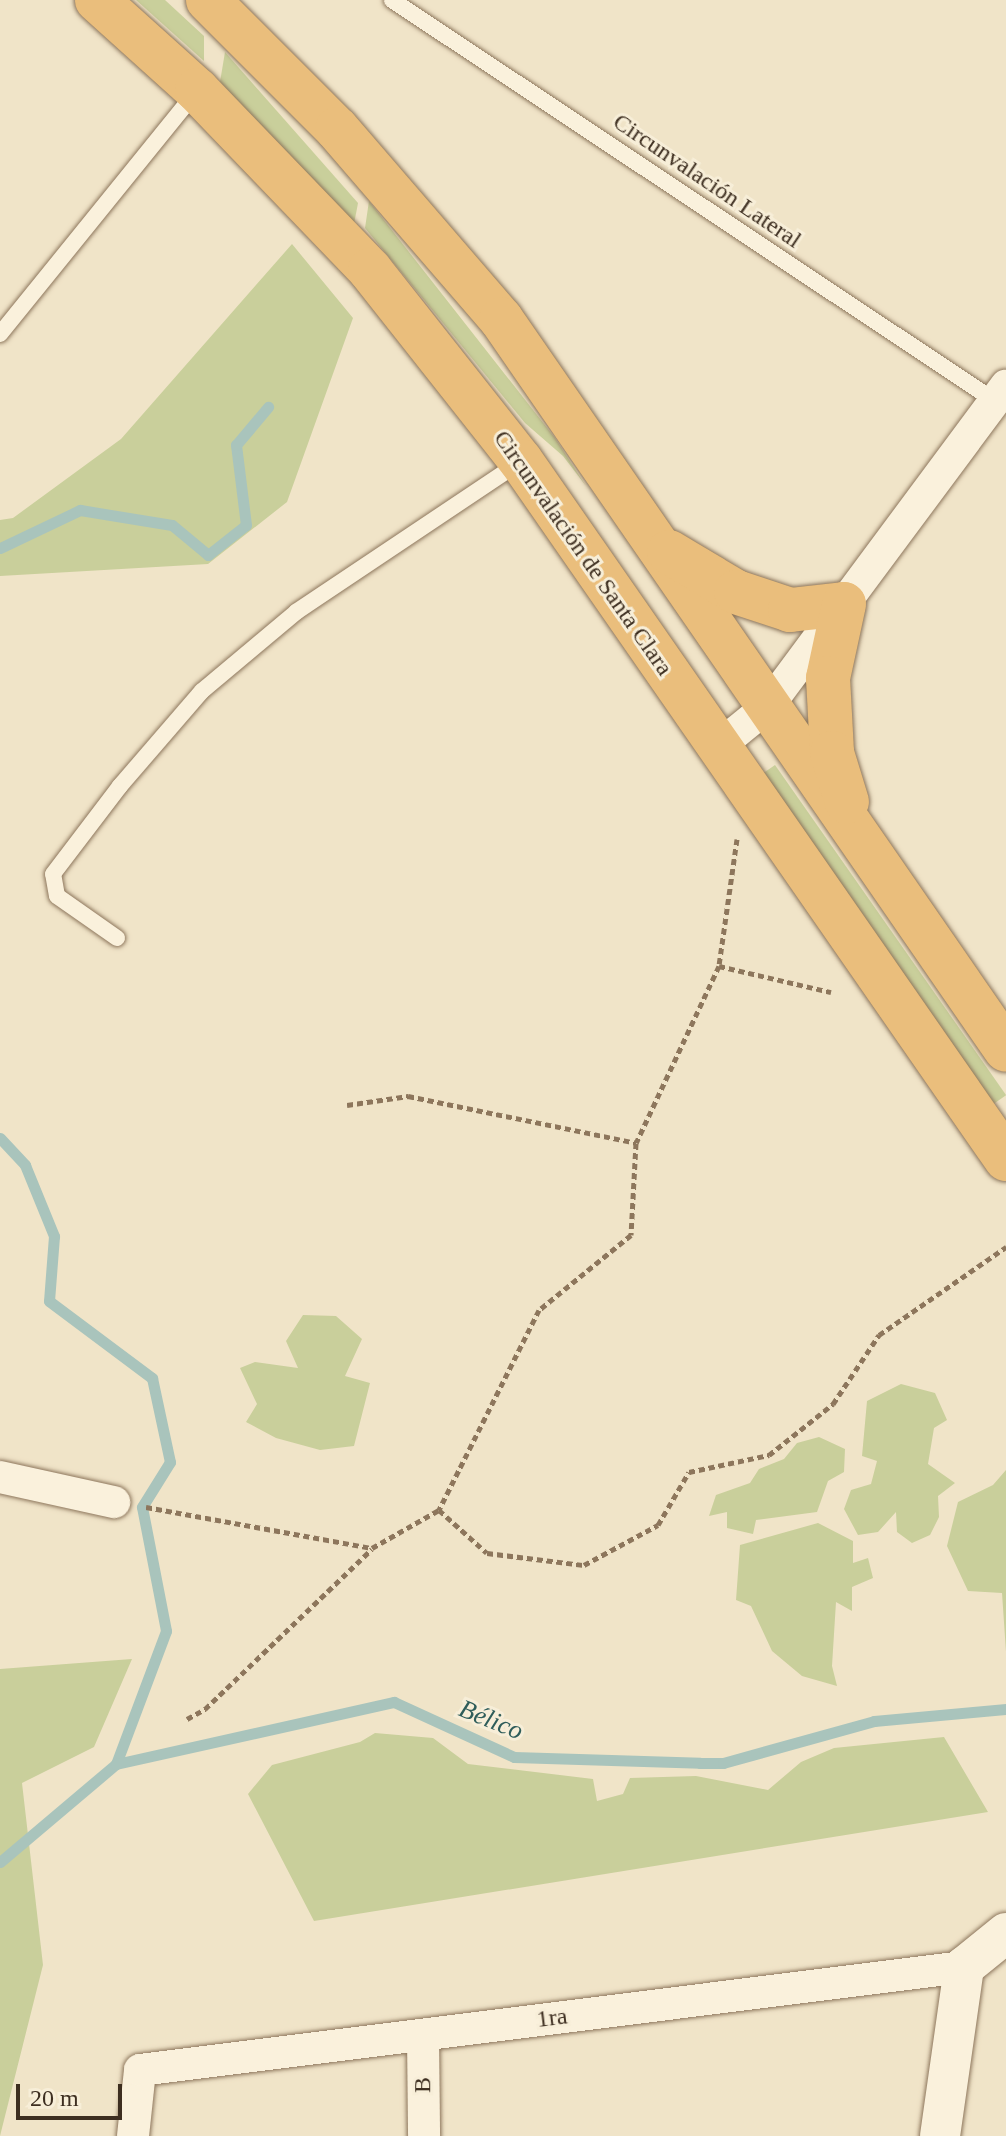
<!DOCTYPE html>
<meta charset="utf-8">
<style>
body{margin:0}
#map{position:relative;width:1006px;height:2136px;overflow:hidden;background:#f0e4c8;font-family:Georgia,serif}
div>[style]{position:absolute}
.green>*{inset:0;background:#c9cf9b;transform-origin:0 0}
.stream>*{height:11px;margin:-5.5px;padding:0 5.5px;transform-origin:5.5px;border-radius:5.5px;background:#a9c4bc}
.path>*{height:5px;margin-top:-2.5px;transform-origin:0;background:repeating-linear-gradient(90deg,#8d765c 0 6px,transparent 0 10px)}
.roads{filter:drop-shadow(0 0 2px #8d765c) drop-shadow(0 0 2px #8d765c)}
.service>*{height:16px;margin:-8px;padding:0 8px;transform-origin:8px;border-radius:8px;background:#faf1dc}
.minor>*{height:32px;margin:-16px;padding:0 16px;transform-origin:16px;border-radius:16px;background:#faf1dc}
.tertiary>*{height:40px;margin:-20px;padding:0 20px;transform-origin:20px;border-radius:20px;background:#faf1dc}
.trunk>*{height:44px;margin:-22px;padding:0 22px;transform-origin:22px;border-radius:22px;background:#eabe7c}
span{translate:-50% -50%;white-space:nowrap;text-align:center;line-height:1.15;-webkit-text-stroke:6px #f7eed8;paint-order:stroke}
.street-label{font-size:24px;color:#3d2e20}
.water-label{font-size:26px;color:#2f5d5a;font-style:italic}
.scale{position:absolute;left:16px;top:2084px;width:106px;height:36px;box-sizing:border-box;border:4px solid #3d2e20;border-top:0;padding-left:10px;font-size:24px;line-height:28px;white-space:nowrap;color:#3d2e20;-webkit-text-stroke:6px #f7eed8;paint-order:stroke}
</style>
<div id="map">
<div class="green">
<div style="clip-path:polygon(136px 0,165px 0,204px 36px,204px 61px)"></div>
<div style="clip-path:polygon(225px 52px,358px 203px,354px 224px,220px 82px)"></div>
<div style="clip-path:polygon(369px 201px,555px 438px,586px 486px,563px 456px,525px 423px,365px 228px)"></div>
<div style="clip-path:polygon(292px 244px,353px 318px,287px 502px,208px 564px,0 576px,0 520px,13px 518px,121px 439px)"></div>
<div style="left:775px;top:765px;width:403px;height:37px;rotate:55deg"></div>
<div style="clip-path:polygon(303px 1315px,336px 1316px,362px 1339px,345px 1376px,370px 1383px,354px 1446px,320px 1450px,276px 1438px,246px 1422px,257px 1404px,240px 1368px,255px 1362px,298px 1368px,286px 1341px)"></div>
<div style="clip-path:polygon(901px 1384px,935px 1393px,947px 1420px,934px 1428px,928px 1464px,955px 1483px,938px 1496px,939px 1517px,930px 1535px,912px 1543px,897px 1532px,896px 1512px,878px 1532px,858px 1535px,844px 1509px,851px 1490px,871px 1484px,877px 1461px,862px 1456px,867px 1401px)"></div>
<div style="clip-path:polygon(819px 1437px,845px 1449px,844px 1472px,828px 1481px,817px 1512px,756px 1520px,753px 1534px,727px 1528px,727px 1512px,709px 1516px,716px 1495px,750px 1483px,759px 1469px,784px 1459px,797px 1443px)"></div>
<div style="clip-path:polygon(1006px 1470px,1006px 1652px,1002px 1593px,968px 1591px,947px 1546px,958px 1502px,993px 1485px)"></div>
<div style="clip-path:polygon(818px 1523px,853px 1541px,853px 1563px,868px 1558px,873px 1578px,852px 1587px,852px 1611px,836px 1602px,832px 1666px,837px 1686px,802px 1676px,772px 1651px,751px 1606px,736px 1600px,740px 1545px)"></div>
<div style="clip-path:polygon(132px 1659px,94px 1747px,22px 1783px,43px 1965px,0 2136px,0 1669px)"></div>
<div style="clip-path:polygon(375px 1733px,433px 1738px,468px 1764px,593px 1779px,597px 1801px,623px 1794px,630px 1778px,696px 1776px,768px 1790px,801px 1762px,834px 1748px,944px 1737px,988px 1812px,314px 1921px,248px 1794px,272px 1765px,360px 1742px)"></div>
</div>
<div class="stream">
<div style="left:0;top:548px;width:89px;rotate:-25.4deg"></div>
<div style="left:80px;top:510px;width:93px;rotate:9.3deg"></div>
<div style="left:172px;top:525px;width:47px;rotate:39.8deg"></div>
<div style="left:208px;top:555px;width:48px;rotate:-38.3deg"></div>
<div style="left:246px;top:525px;width:81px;rotate:-97.1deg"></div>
<div style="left:236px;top:445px;width:50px;rotate:-49.9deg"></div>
<div style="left:0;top:1138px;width:37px;rotate:47deg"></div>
<div style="left:25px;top:1165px;width:77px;rotate:67.8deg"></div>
<div style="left:54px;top:1236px;width:65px;rotate:94.4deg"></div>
<div style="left:49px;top:1301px;width:129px;rotate:36.8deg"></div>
<div style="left:152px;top:1378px;width:86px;rotate:77.9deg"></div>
<div style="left:170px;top:1462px;width:53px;rotate:121.9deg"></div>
<div style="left:142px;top:1507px;width:126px;rotate:79deg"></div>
<div style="left:166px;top:1631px;width:142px;rotate:110.6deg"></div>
<div style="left:0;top:1862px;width:152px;rotate:-40.2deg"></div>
<div style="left:116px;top:1764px;width:285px;rotate:-12.6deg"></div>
<div style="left:394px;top:1702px;width:132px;rotate:24.6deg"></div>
<div style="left:514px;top:1757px;width:186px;rotate:1.8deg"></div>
<div style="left:700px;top:1763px;width:23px"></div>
<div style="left:723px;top:1763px;width:157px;rotate:-15.5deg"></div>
<div style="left:874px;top:1721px;width:133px;rotate:-5.2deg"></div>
</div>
<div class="path">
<div style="left:737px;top:839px;width:128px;rotate:98.1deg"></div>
<div style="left:719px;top:966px;width:195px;rotate:115.1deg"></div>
<div style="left:636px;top:1143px;width:92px;rotate:93.1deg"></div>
<div style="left:631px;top:1235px;width:119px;rotate:140.8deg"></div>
<div style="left:539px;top:1310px;width:224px;rotate:116.6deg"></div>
<div style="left:439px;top:1510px;width:64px;rotate:41.9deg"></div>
<div style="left:487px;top:1553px;width:98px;rotate:7.1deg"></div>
<div style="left:584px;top:1565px;width:84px;rotate:-28.4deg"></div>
<div style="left:658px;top:1525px;width:61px;rotate:-59.7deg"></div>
<div style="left:689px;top:1472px;width:82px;rotate:-12deg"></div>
<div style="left:769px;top:1455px;width:82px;rotate:-38.6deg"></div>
<div style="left:833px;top:1404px;width:83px;rotate:-56.3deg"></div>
<div style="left:879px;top:1335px;width:155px;rotate:-34.7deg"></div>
<div style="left:719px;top:966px;width:115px;rotate:13.1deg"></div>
<div style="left:347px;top:1105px;width:62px;rotate:-8.4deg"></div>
<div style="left:408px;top:1096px;width:233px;rotate:11.6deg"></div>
<div style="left:146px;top:1507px;width:230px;rotate:10.3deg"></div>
<div style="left:372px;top:1548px;width:77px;rotate:-29.6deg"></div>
<div style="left:187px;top:1719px;width:21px;rotate:-29deg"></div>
<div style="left:205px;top:1709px;width:231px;rotate:-43.8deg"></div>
</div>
<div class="roads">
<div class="service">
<div style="left:392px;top:0;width:724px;rotate:33.62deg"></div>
<div style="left:0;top:334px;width:310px;rotate:-51deg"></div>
<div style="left:117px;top:938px;width:73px;rotate:-145deg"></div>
<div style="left:57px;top:896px;width:22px;rotate:-100deg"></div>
<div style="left:53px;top:874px;width:111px;rotate:-52.7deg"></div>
<div style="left:120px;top:786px;width:125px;rotate:-49.2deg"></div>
<div style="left:202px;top:691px;width:123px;rotate:-40deg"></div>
<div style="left:296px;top:612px;width:270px;rotate:-33.8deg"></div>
</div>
<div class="minor">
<div style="left:719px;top:746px;width:63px;rotate:-39.2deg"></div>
<div style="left:768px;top:706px;width:399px;rotate:-53.4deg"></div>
<div style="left:0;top:1477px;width:117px;rotate:12.4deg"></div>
<div style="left:423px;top:2035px;width:101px;rotate:89.4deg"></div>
<div style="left:133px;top:2136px;width:66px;rotate:-83.9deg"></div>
<div style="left:140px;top:2070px;width:830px;rotate:-7.13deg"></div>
</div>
<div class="tertiary">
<div style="left:940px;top:2136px;width:171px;rotate:-81.9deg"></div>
<div style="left:964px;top:1967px;width:54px;rotate:-39deg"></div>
</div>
<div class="trunk">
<div style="left:97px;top:0;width:135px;rotate:42deg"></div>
<div style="left:197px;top:90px;width:250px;rotate:46.1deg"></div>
<div style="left:370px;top:270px;width:243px;rotate:51.7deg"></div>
<div style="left:521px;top:461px;width:850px;rotate:55.21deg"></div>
<div style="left:208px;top:0;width:182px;rotate:45deg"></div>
<div style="left:337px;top:129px;width:251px;rotate:49.2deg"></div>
<div style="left:501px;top:319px;width:888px;rotate:55.36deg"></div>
<div style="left:669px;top:552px;width:78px;rotate:30.8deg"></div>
<div style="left:736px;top:592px;width:57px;rotate:18.4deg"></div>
<div style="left:790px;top:610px;width:54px;rotate:-6.3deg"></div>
<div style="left:844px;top:604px;width:76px;rotate:102.2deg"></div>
<div style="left:828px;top:678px;width:75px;rotate:86.9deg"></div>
<div style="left:832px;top:753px;width:51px;rotate:73deg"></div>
</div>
</div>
<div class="street-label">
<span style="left:707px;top:181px;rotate:34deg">Circunvalación Lateral</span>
<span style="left:583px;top:553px;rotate:55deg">Circunvalación de Santa Clara</span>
<span style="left:552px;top:2018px;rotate:-7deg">1ra</span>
<span style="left:423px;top:2085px;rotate:-90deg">B</span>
</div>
<div class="water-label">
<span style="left:491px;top:1720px;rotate:22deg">Bélico</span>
</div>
<div class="scale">20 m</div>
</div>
